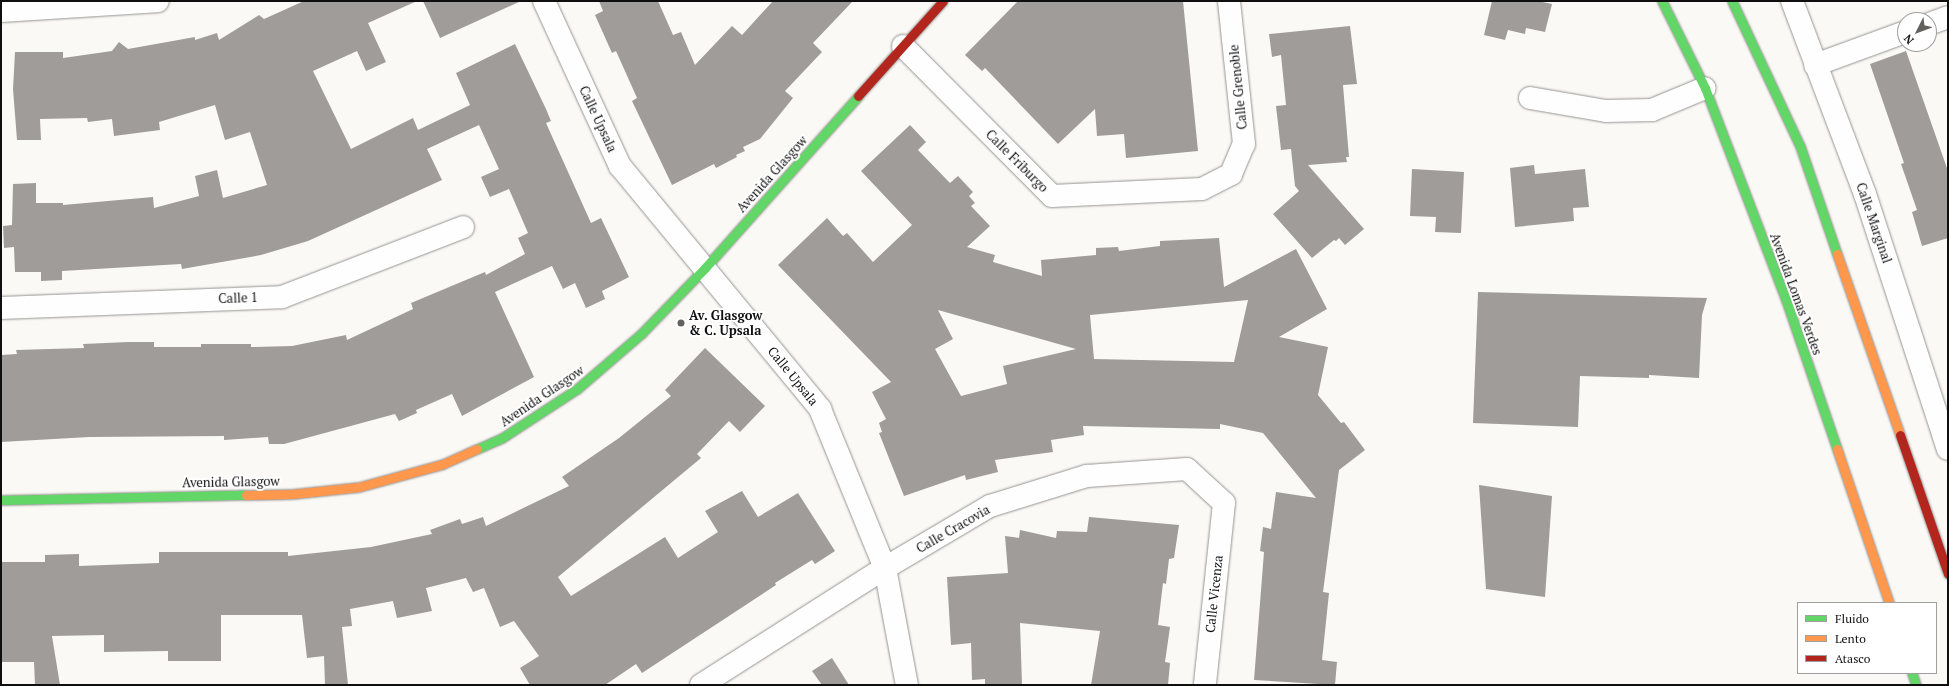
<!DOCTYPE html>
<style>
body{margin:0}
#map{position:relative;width:1949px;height:686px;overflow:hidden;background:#fbf9f5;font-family:"PT Serif",serif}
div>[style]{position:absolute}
.building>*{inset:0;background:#9f9c9a}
.roads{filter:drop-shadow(0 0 1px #959493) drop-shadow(0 0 1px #959493)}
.street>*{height:22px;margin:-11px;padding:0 11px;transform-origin:11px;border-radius:11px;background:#fefefe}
.fast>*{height:9px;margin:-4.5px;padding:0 4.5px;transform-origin:4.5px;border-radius:4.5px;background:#63d668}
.slow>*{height:9px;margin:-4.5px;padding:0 4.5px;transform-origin:4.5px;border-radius:4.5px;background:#ff974d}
.jam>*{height:9px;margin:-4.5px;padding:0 4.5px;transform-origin:4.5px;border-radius:4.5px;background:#b3261e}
.dots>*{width:11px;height:11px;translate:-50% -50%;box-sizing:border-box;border:2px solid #fff;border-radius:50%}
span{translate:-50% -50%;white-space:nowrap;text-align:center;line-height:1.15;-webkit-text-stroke:4px #fff;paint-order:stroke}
.street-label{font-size:13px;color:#0f0f0f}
.poi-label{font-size:13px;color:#0f0f0f;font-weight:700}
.left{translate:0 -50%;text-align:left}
.frame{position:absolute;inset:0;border:2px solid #0f0f0f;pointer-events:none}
.legend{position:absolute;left:1797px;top:602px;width:140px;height:72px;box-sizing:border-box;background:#fff;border:1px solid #9f9f9f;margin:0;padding:5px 7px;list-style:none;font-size:12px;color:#0f0f0f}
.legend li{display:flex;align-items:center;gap:8px;height:20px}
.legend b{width:20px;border:1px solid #9f9f9f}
.north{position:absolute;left:1897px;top:12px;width:40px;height:40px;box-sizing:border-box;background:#fff;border:1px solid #9f9f9f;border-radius:50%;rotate:228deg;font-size:11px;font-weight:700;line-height:16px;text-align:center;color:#0f0f0f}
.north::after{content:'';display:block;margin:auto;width:14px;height:18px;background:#626160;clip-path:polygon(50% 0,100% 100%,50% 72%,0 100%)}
</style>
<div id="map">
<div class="building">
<div style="clip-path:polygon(304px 1px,417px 1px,368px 23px,386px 62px,366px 71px,357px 51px,313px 71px,351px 149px,413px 118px,418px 130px,470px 105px,456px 73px,515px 44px,546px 109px,551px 121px,546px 123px,591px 223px,601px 218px,629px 277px,602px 291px,605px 299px,586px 308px,575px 283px,563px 289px,552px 266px,495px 292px,534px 377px,462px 416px,452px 394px,416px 410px,417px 413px,399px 421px,395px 414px,284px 444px,269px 444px,268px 437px,224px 440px,224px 436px,89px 437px,1px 442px,1px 355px,17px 354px,16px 350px,84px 348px,83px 344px,128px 342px,154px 342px,154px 347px,201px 347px,201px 344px,251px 344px,251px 347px,292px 346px,346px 335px,347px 340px,413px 309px,411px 303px,485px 272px,486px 275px,525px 254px,518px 238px,528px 233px,509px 189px,490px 197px,481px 177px,499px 169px,479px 125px,427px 149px,442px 180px,308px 241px,261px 255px,182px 269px,181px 264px,62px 271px,62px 280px,41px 281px,41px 272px,15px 272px,14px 247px,4px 248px,3px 226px,12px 225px,13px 184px,36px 183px,36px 203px,63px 203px,63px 205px,153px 197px,154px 208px,199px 196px,195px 176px,217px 170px,223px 198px,267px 185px,250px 132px,225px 140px,215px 105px,159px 122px,160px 130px,114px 136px,112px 119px,88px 122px,87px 118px,40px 119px,41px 140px,17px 140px,13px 89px,15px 52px,63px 52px,63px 58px,112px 51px,119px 42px,128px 49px,195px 37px,195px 40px,217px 33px,219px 40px,259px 15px,264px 19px)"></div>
<div style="clip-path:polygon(423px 1px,521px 1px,440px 38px)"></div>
<div style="clip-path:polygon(599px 1px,658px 1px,673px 35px,681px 32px,695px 65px,732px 26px,742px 35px,773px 1px,853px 1px,813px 43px,822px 52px,785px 91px,793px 98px,760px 139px,743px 147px,745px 151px,736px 155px,737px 157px,716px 168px,714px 164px,672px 185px,632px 101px,637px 98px,616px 51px,612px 53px,595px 15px,603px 11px)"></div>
<div style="clip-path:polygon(1018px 1px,1183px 1px,1198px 151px,1126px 158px,1124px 134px,1097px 136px,1095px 109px,1058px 144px,985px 68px,982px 71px,965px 55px)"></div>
<div style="clip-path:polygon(1492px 1px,1538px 1px,1552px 4px,1545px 32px,1526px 28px,1525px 34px,1508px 30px,1505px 40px,1484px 35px)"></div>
<div style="clip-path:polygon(1350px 26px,1357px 84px,1343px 85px,1349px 157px,1346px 157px,1347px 162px,1308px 165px,1364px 229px,1345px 245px,1339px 238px,1336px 241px,1334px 240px,1312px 258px,1273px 214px,1299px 191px,1295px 186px,1291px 149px,1281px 150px,1276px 106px,1286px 105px,1281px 55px,1272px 57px,1269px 34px)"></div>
<div style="clip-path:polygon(1906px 51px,1948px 171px,1948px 238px,1922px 246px,1912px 212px,1917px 210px,1901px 164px,1904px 163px,1870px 64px)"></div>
<div style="clip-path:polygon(evenodd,910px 125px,926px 142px,918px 150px,950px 183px,958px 176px,973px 192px,969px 196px,975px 203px,971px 206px,990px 226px,967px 247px,995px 255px,993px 262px,1042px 276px,1041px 260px,1096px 255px,1096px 248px,1118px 247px,1119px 251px,1160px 246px,1160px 241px,1219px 238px,1224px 287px,1296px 249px,1327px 309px,1279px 337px,1328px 347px,1318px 395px,1341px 423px,1344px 422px,1365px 450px,1339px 470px,1323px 592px,1329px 593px,1322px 660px,1337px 662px,1335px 685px,1254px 680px,1264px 552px,1260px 551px,1263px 527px,1271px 529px,1276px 492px,1316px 498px,1263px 433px,1220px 424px,1220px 429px,1083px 426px,1084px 435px,1051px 440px,1053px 452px,995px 460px,998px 472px,966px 480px,965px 475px,904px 496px,879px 433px,882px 432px,879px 423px,886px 419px,872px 392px,891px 382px,778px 265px,827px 218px,843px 236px,847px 233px,873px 262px,912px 225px,861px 171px,910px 125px,1248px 300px,1234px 362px,1094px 359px,1090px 315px,1248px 300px,910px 125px,938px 310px,1076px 349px,1003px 366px,1007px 384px,961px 396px,935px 349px,953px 339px,938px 310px)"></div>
<div style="clip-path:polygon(1534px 165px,1535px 174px,1585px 169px,1589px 207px,1573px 208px,1574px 221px,1515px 227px,1510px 168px)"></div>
<div style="clip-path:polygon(1412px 169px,1464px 172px,1461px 233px,1435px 232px,1436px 217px,1410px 216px)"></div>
<div style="clip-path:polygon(1478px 292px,1707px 298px,1702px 315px,1699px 378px,1649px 375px,1649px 378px,1580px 376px,1578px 427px,1473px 423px)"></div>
<div style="clip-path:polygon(705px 348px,765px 406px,740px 432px,729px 421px,697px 454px,701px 458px,558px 577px,571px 596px,665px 537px,678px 558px,718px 532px,705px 511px,742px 491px,758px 517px,798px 493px,835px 551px,815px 564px,812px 560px,775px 583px,776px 585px,642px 673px,636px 664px,605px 685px,530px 685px,520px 668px,539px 656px,514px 621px,500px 627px,484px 588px,473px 592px,466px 578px,426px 588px,432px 611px,397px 618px,393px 601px,350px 609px,352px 626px,342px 627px,348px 685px,325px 685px,324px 656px,307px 658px,302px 615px,221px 615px,221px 661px,168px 661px,168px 651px,104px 652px,104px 635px,52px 636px,60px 685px,35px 685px,34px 662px,1px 662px,1px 562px,45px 562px,45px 555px,79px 554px,79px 566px,159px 563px,159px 552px,288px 552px,288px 556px,371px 547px,432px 534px,430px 530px,460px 519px,462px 524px,483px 517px,486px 526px,569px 486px,562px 477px,619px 438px,671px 396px,665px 390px)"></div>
<div style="clip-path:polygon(1479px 485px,1552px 496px,1545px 597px,1486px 589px)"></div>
<div style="clip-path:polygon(1089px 517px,1179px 525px,1174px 558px,1169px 559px,1166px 584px,1163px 583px,1158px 625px,1170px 627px,1165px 662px,1170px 663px,1168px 685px,1091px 685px,1100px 631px,1020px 623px,1022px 685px,985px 685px,985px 679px,972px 680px,971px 643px,951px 645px,947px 577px,1008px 573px,1005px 536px,1019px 538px,1020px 530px,1056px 538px,1057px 531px,1087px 532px)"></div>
<div style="clip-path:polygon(832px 658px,849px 685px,822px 685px,812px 671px)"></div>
</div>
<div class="roads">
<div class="street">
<div style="left:544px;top:1px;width:182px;rotate:65.3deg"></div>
<div style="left:620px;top:166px;width:315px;rotate:50.5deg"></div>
<div style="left:820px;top:409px;width:172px;rotate:67.8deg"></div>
<div style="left:885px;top:568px;width:119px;rotate:79.4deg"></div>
<div style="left:1792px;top:1px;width:206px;rotate:69.3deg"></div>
<div style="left:1865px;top:194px;width:268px;rotate:72deg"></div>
<div style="left:1px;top:11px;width:157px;rotate:-3.6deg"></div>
<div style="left:1929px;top:24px;width:20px;rotate:-20deg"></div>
<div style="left:903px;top:46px;width:211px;rotate:45.2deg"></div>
<div style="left:1052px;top:196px;width:150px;rotate:-2.7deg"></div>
<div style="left:1202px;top:189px;width:33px;rotate:-27deg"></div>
<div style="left:1231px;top:174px;width:33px;rotate:-67deg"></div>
<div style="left:1244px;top:144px;width:144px;rotate:-96deg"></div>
<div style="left:1815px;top:65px;width:96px;rotate:-20.1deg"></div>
<div style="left:1530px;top:98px;width:77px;rotate:9.7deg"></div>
<div style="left:1606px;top:111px;width:46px;rotate:-1.2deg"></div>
<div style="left:1652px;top:110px;width:57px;rotate:-22.5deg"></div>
<div style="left:1px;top:308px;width:281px;rotate:-2.2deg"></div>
<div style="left:282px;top:297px;width:194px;rotate:-21.1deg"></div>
<div style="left:701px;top:685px;width:218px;rotate:-32.5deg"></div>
<div style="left:885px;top:568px;width:122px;rotate:-30.6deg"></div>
<div style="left:990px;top:506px;width:102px;rotate:-17.2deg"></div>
<div style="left:1087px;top:476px;width:100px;rotate:-4deg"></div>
<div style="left:1187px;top:469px;width:50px;rotate:42.6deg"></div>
<div style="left:1224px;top:503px;width:183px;rotate:96deg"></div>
</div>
<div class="fast">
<div style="left:1662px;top:1px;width:97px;rotate:63.7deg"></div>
<div style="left:1705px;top:88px;width:227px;rotate:69.1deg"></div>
<div style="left:1786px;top:300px;width:157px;rotate:71.1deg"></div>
<div style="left:1732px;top:1px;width:160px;rotate:64.9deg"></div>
<div style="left:1800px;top:146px;width:114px;rotate:71.1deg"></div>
<div style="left:477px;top:449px;width:27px;rotate:-24deg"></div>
<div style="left:502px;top:438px;width:90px;rotate:-33.2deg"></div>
<div style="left:577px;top:389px;width:86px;rotate:-40.7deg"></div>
<div style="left:642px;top:333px;width:91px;rotate:-45.9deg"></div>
<div style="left:705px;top:268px;width:230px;rotate:-48.3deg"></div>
<div style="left:1px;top:500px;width:245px;rotate:-1.2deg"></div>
<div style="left:1912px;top:673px;width:13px;rotate:72deg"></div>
</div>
<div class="slow">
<div style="left:1837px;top:254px;width:192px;rotate:70.8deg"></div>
<div style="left:1837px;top:449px;width:163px;rotate:71.3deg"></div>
<div style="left:246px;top:495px;width:46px;rotate:-1.2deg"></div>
<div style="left:292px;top:494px;width:67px;rotate:-6deg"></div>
<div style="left:359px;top:487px;width:87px;rotate:-15.3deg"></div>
<div style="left:443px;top:464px;width:37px;rotate:-24deg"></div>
</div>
<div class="jam">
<div style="left:858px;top:96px;width:127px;rotate:-48.2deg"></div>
<div style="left:1900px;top:435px;width:147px;rotate:70.9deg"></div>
</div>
</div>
<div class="dots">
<div style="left:681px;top:323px;background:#626160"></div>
</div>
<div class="street-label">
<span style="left:1238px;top:87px;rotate:-96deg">Calle Grenoble</span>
<span style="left:598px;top:119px;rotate:65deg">Calle Upsala</span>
<span style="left:1017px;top:161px;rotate:45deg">Calle Friburgo</span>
<span style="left:772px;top:174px;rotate:-48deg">Avenida Glasgow</span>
<span style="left:1874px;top:223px;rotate:71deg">Calle Marginal</span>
<span style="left:1796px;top:294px;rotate:70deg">Avenida Lomas Verdes</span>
<span style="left:238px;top:298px;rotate:-2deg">Calle 1</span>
<span style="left:793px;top:376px;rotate:51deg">Calle Upsala</span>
<span style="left:542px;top:396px;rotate:-34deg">Avenida Glasgow</span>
<span style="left:231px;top:482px;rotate:-1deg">Avenida Glasgow</span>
<span style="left:953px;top:529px;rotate:-30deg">Calle Cracovia</span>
<span style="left:1214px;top:594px;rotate:-84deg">Calle Vicenza</span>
</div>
<div class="poi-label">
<span class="left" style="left:689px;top:323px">Av. Glasgow<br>&amp; C. Upsala</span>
</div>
<div class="frame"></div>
<ul class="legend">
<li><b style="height:5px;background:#63d668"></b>Fluido</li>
<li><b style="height:5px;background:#ff974d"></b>Lento</li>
<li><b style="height:5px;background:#b3261e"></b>Atasco</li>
</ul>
<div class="north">N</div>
</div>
